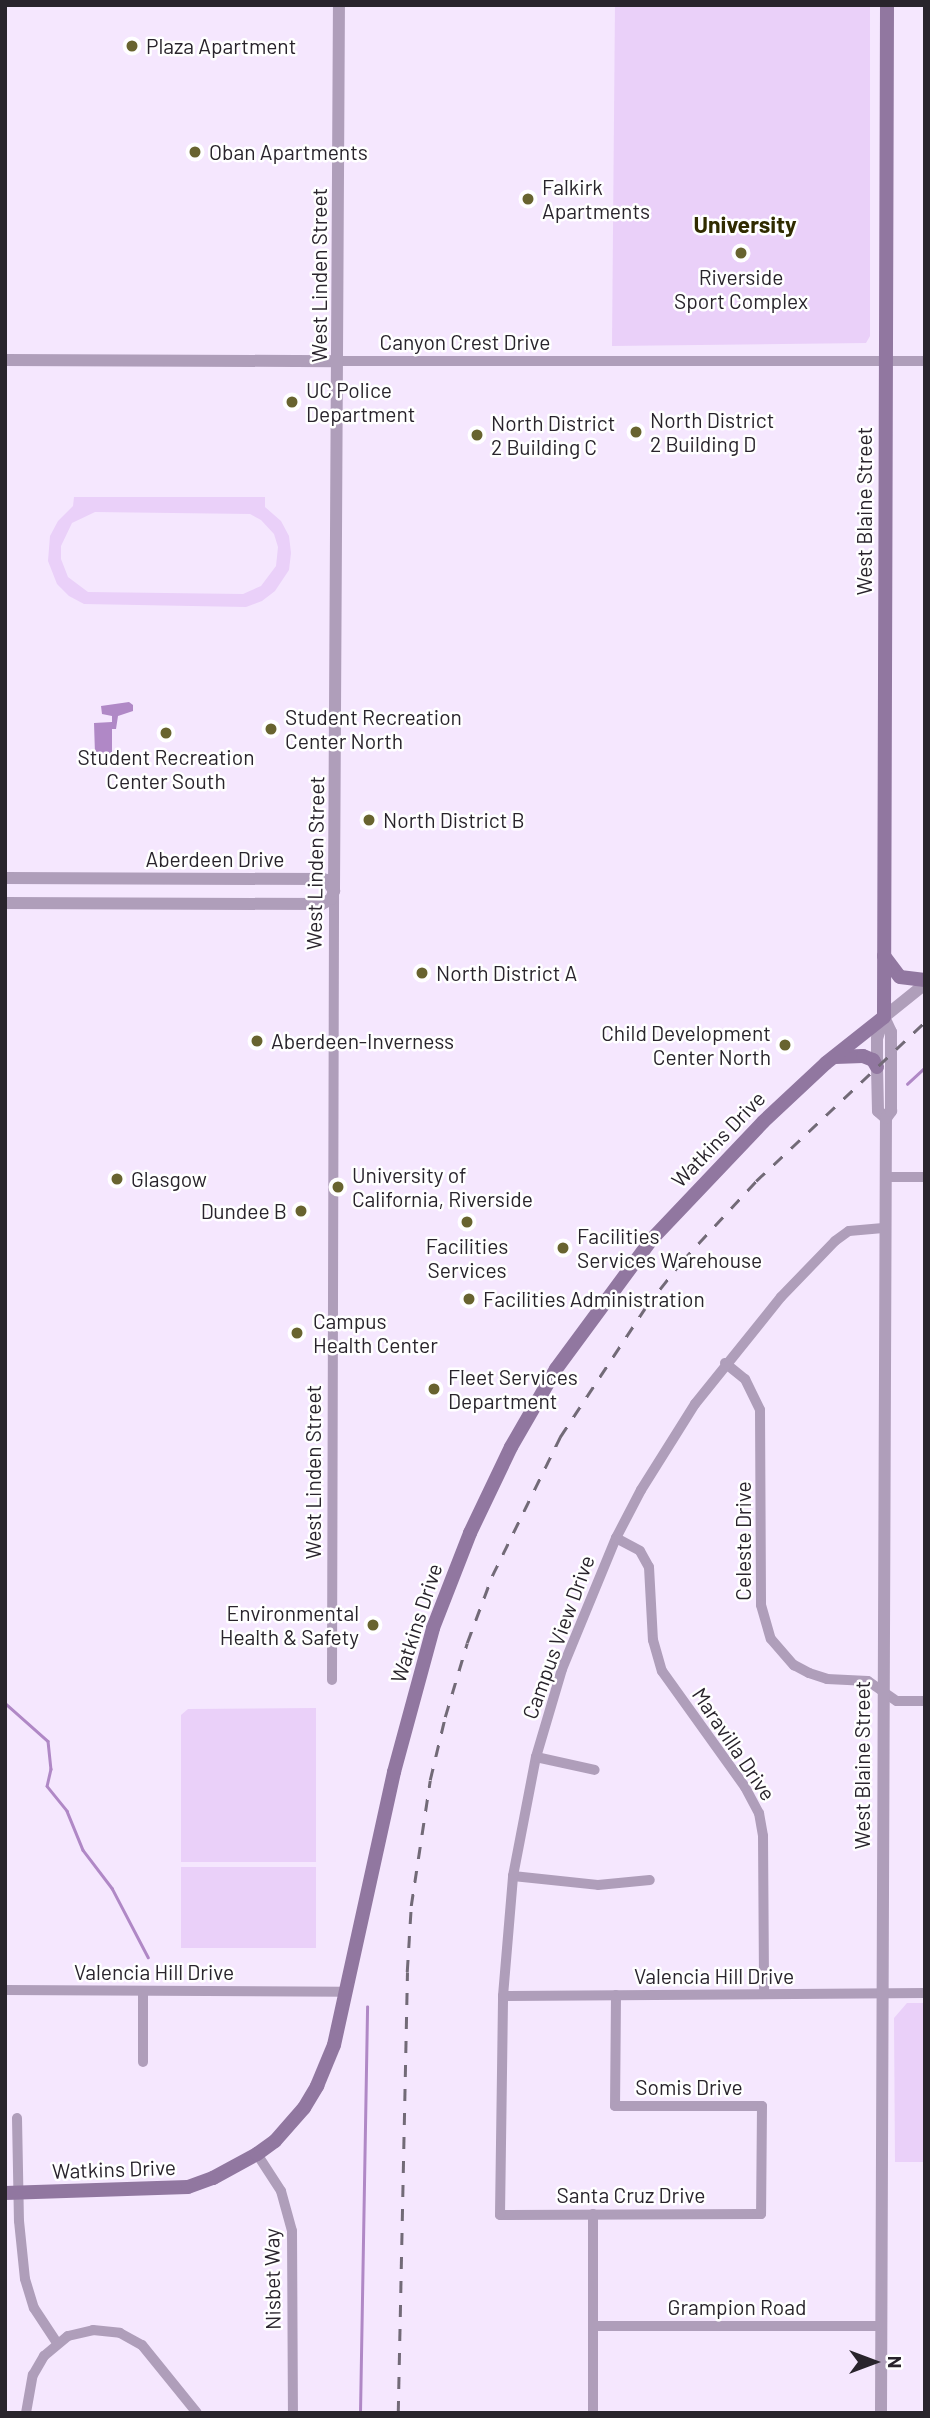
<!DOCTYPE html>
<style>
body{margin:0}
#map{position:relative;width:930px;height:2418px;overflow:hidden;background:#f5e7fe;font-family:Barlow,sans-serif}
div>[style]{position:absolute}
.green>*{inset:0;background:#ead0f9;transform-origin:0 0}
.water>*{inset:0;background:#b088c6}
.stream>*{height:2.5px;margin:-1.25px;padding:0 1.25px;transform-origin:1.25px;border-radius:1.25px;background:#b088c6}
.minor>*{height:10px;margin:-5px;padding:0 5px;transform-origin:5px;border-radius:5px;background:#af9eba}
.tertiary>*{height:12px;margin:-6px;padding:0 6px;transform-origin:6px;border-radius:6px;background:#af9eba}
.secondary>*{height:14px;margin:-7px;padding:0 7px;transform-origin:7px;border-radius:7px;background:#9177a0}
.rail>*{height:2.5px;margin-top:-1.25px;transform-origin:0;background:repeating-linear-gradient(90deg,#726a77 0 12px,transparent 0 24px)}
.dots>*{width:19px;height:19px;translate:-50% -50%;box-sizing:border-box;border:4px solid #fff;border-radius:50%}
span{translate:-50% -50%;white-space:nowrap;text-align:center;line-height:1.15;-webkit-text-stroke:5px #fff;paint-order:stroke}
.poi-label{font-size:21px;color:#29242c}
.left{translate:0 -50%;text-align:left}
.right{translate:-100% -50%;text-align:right}
.street-label{font-size:21px;color:#29242c}
.neighbourhood-label{font-size:23px;color:#302b00;font-weight:700}
.frame{position:absolute;inset:0;border:7px solid #29242c;pointer-events:none}
.north{position:absolute;left:839px;top:2327px;width:70px;height:70px;-webkit-text-stroke:5px #fff;paint-order:stroke;rotate:90deg;font-size:19px;font-weight:700;line-height:28px;text-align:center;color:#29242c}
.north::after{content:'';display:block;margin:auto;width:24px;height:32px;background:#29242c;clip-path:polygon(50% 0,100% 100%,50% 72%,0 100%)}
</style>
<div id="map">
<div class="green">
<div style="clip-path:polygon(615px 5px,870px 5px,870px 336px,866px 343px,612px 346px)"></div>
<div style="clip-path:polygon(evenodd,74px 497px,265px 497px,265px 507px,281px 521px,289px 536px,291px 553px,289px 570px,275px 591px,262px 601px,246px 607px,84px 604px,69px 596px,57px 584px,48px 561px,50px 536px,58px 521px,73px 506px,74px 497px,95px 512px,250px 514px,261px 520px,274px 534px,278px 547px,276px 566px,261px 586px,243px 594px,88px 592px,68px 577px,61px 559px,61px 546px,72px 523px,95px 512px)"></div>
<div style="clip-path:polygon(316px 1708px,316px 1862px,181px 1862px,181px 1715px,188px 1709px)"></div>
<div style="left:181px;top:1867px;width:135px;height:81px"></div>
<div style="clip-path:polygon(907px 2003px,925px 2003px,925px 2162px,895px 2162px,894px 2018px)"></div>
</div>
<div class="water">
<div style="clip-path:polygon(129px 702px,133px 705px,133px 711px,118px 716px,116px 729px,112px 729px,112px 754px,95px 754px,94px 723px,112px 722px,112px 716px,102px 714px,101px 706px)"></div>
</div>
<div class="stream">
<div style="left:907px;top:1084px;width:25px;rotate:-43deg"></div>
<div style="left:5px;top:1703px;width:57px;rotate:41.5deg"></div>
<div style="left:48px;top:1741px;width:28px;rotate:84deg"></div>
<div style="left:51px;top:1769px;width:17px;rotate:103deg"></div>
<div style="left:47px;top:1786px;width:32px;rotate:51deg"></div>
<div style="left:67px;top:1811px;width:42px;rotate:67.7deg"></div>
<div style="left:83px;top:1850px;width:48px;rotate:52.7deg"></div>
<div style="left:112px;top:1888px;width:78px;rotate:62.4deg"></div>
<div style="left:360px;top:2413px;width:406px;rotate:-89deg"></div>
</div>
<div class="minor">
<div style="left:338px;top:361px;width:587px"></div>
<div style="left:887px;top:1177px;width:38px"></div>
<div style="left:725px;top:1363px;width:26px;rotate:39deg"></div>
<div style="left:745px;top:1379px;width:34px;rotate:64deg"></div>
<div style="left:760px;top:1410px;width:195px;rotate:89.7deg"></div>
<div style="left:761px;top:1605px;width:35px;rotate:74deg"></div>
<div style="left:771px;top:1639px;width:35px;rotate:49deg"></div>
<div style="left:794px;top:1665px;width:17px;rotate:28deg"></div>
<div style="left:809px;top:1673px;width:19px;rotate:18deg"></div>
<div style="left:827px;top:1679px;width:41px;rotate:2.8deg"></div>
<div style="left:868px;top:1681px;width:35px;rotate:35deg"></div>
<div style="left:897px;top:1701px;width:28px"></div>
<div style="left:616px;top:1538px;width:27px;rotate:28deg"></div>
<div style="left:640px;top:1551px;width:18px;rotate:61deg"></div>
<div style="left:649px;top:1567px;width:73px;rotate:86.9deg"></div>
<div style="left:653px;top:1640px;width:32px;rotate:74deg"></div>
<div style="left:662px;top:1671px;width:143px;rotate:54.4deg"></div>
<div style="left:745px;top:1787px;width:30px;rotate:62deg"></div>
<div style="left:759px;top:1813px;width:23px;rotate:80deg"></div>
<div style="left:763px;top:1836px;width:158px;rotate:89.6deg"></div>
<div style="left:332px;top:1680px;width:789px;rotate:-89.85deg"></div>
<div style="left:536px;top:1757px;width:60px;rotate:12.4deg"></div>
<div style="left:513px;top:1876px;width:85px;rotate:6deg"></div>
<div style="left:598px;top:1885px;width:52px;rotate:-5.5deg"></div>
<div style="left:5px;top:1990px;width:339px;rotate:0.3deg"></div>
<div style="left:616px;top:1995px;width:111px;rotate:90.5deg"></div>
<div style="left:615px;top:2106px;width:147px"></div>
<div style="left:762px;top:2106px;width:108px;rotate:90.5deg"></div>
<div style="left:761px;top:2214px;width:261px;rotate:179.8deg"></div>
<div style="left:500px;top:2215px;width:219px;rotate:-89.2deg"></div>
<div style="left:503px;top:1996px;width:120px;rotate:-85.2deg"></div>
<div style="left:513px;top:1876px;width:121px;rotate:-79.1deg"></div>
<div style="left:536px;top:1757px;width:92px;rotate:-73.5deg"></div>
<div style="left:562px;top:1669px;width:142px;rotate:-67.6deg"></div>
<div style="left:616px;top:1538px;width:54px;rotate:-62.5deg"></div>
<div style="left:641px;top:1490px;width:102px;rotate:-57.9deg"></div>
<div style="left:695px;top:1404px;width:137px;rotate:-51.2deg"></div>
<div style="left:781px;top:1297px;width:78px;rotate:-46deg"></div>
<div style="left:835px;top:1241px;width:17px;rotate:-36deg"></div>
<div style="left:849px;top:1231px;width:37px;rotate:-5deg"></div>
<div style="left:503px;top:1996px;width:422px;rotate:-0.4deg"></div>
<div style="left:143px;top:2062px;width:71px;rotate:-90deg"></div>
<div style="left:17px;top:2118px;width:103px;rotate:88.9deg"></div>
<div style="left:19px;top:2221px;width:58px;rotate:84.1deg"></div>
<div style="left:25px;top:2279px;width:30px;rotate:73deg"></div>
<div style="left:34px;top:2308px;width:42px;rotate:56.7deg"></div>
<div style="left:257px;top:2154px;width:44px;rotate:57deg"></div>
<div style="left:281px;top:2191px;width:41px;rotate:74.6deg"></div>
<div style="left:292px;top:2231px;width:182px;rotate:89.7deg"></div>
<div style="left:593px;top:2326px;width:288px"></div>
<div style="left:26px;top:2413px;width:39px;rotate:-80deg"></div>
<div style="left:33px;top:2375px;width:22px;rotate:-60deg"></div>
<div style="left:44px;top:2356px;width:31px;rotate:-40deg"></div>
<div style="left:68px;top:2336px;width:26px;rotate:-13deg"></div>
<div style="left:93px;top:2330px;width:27px;rotate:6deg"></div>
<div style="left:120px;top:2333px;width:25px;rotate:29deg"></div>
<div style="left:142px;top:2345px;width:87px;rotate:51deg"></div>
<div style="left:593px;top:2413px;width:199px;rotate:-90deg"></div>
</div>
<div class="tertiary">
<div style="left:5px;top:360px;width:333px;rotate:0.2deg"></div>
<div style="left:5px;top:878px;width:318px;rotate:0.2deg"></div>
<div style="left:323px;top:879px;width:4px;rotate:14deg"></div>
<div style="left:327px;top:880px;width:13px;rotate:58deg"></div>
<div style="left:5px;top:903px;width:317px;rotate:0.2deg"></div>
<div style="left:322px;top:904px;width:10px;rotate:-29deg"></div>
<div style="left:331px;top:899px;width:9px;rotate:-69deg"></div>
<div style="left:334px;top:891px;width:886px;rotate:-89.68deg"></div>
<div style="left:884px;top:1017px;width:22px;rotate:108deg"></div>
<div style="left:877px;top:1038px;width:29px;rotate:90deg"></div>
<div style="left:877px;top:1067px;width:44px;rotate:88.7deg"></div>
<div style="left:878px;top:1111px;width:11px;rotate:41deg"></div>
<div style="left:884px;top:1017px;width:53px;rotate:-38.8deg"></div>
<div style="left:881px;top:2413px;width:1295px;rotate:-89.78deg"></div>
<div style="left:886px;top:1118px;width:9px;rotate:-54deg"></div>
<div style="left:891px;top:1111px;width:79px;rotate:-90deg"></div>
<div style="left:891px;top:1032px;width:17px;rotate:-115deg"></div>
</div>
<div class="secondary">
<div style="left:884px;top:956px;width:26px;rotate:53deg"></div>
<div style="left:900px;top:977px;width:25px;rotate:7deg"></div>
<div style="left:835px;top:1057px;width:28px;rotate:-2deg"></div>
<div style="left:863px;top:1056px;width:11px;rotate:22deg"></div>
<div style="left:873px;top:1060px;width:8px;rotate:60deg"></div>
<div style="left:5px;top:2193px;width:183px;rotate:-1.9deg"></div>
<div style="left:188px;top:2187px;width:27px;rotate:-20deg"></div>
<div style="left:213px;top:2178px;width:50px;rotate:-28.6deg"></div>
<div style="left:257px;top:2154px;width:22px;rotate:-36deg"></div>
<div style="left:275px;top:2141px;width:44px;rotate:-48.7deg"></div>
<div style="left:304px;top:2108px;width:26px;rotate:-59deg"></div>
<div style="left:317px;top:2086px;width:44px;rotate:-67.5deg"></div>
<div style="left:334px;top:2045px;width:280px;rotate:-77.6deg"></div>
<div style="left:394px;top:1772px;width:149px;rotate:-74.8deg"></div>
<div style="left:433px;top:1628px;width:102px;rotate:-68.7deg"></div>
<div style="left:470px;top:1533px;width:95px;rotate:-64.5deg"></div>
<div style="left:511px;top:1447px;width:90px;rotate:-60deg"></div>
<div style="left:556px;top:1369px;width:162px;rotate:-53.6deg"></div>
<div style="left:652px;top:1239px;width:161px;rotate:-46.5deg"></div>
<div style="left:763px;top:1122px;width:86px;rotate:-43.1deg"></div>
<div style="left:826px;top:1063px;width:74px;rotate:-38.4deg"></div>
<div style="left:884px;top:1017px;width:1012px;rotate:-89.83deg"></div>
</div>
<div class="rail">
<div style="left:398px;top:2413px;width:441px;rotate:-88.8deg"></div>
<div style="left:407px;top:1972px;width:66px;rotate:-86.5deg"></div>
<div style="left:411px;top:1906px;width:127px;rotate:-81.4deg"></div>
<div style="left:430px;top:1780px;width:65px;rotate:-76.6deg"></div>
<div style="left:445px;top:1717px;width:77px;rotate:-73.4deg"></div>
<div style="left:467px;top:1643px;width:72px;rotate:-69.5deg"></div>
<div style="left:492px;top:1576px;width:155px;rotate:-63.9deg"></div>
<div style="left:560px;top:1437px;width:154px;rotate:-56.6deg"></div>
<div style="left:645px;top:1308px;width:60px;rotate:-51.8deg"></div>
<div style="left:682px;top:1261px;width:109px;rotate:-47.2deg"></div>
<div style="left:756px;top:1181px;width:232px;rotate:-43.3deg"></div>
</div>
<div class="dots">
<div style="left:132px;top:46px;background:#68632f"></div>
<div style="left:195px;top:152px;background:#68632f"></div>
<div style="left:528px;top:199px;background:#68632f"></div>
<div style="left:741px;top:253px;background:#68632f"></div>
<div style="left:292px;top:402px;background:#68632f"></div>
<div style="left:636px;top:432px;background:#68632f"></div>
<div style="left:477px;top:435px;background:#68632f"></div>
<div style="left:271px;top:729px;background:#68632f"></div>
<div style="left:166px;top:733px;background:#68632f"></div>
<div style="left:369px;top:820px;background:#68632f"></div>
<div style="left:422px;top:973px;background:#68632f"></div>
<div style="left:257px;top:1041px;background:#68632f"></div>
<div style="left:785px;top:1045px;background:#68632f"></div>
<div style="left:117px;top:1179px;background:#68632f"></div>
<div style="left:338px;top:1187px;background:#68632f"></div>
<div style="left:301px;top:1211px;background:#68632f"></div>
<div style="left:467px;top:1222px;background:#68632f"></div>
<div style="left:563px;top:1248px;background:#68632f"></div>
<div style="left:469px;top:1299px;background:#68632f"></div>
<div style="left:297px;top:1333px;background:#68632f"></div>
<div style="left:434px;top:1389px;background:#68632f"></div>
<div style="left:373px;top:1625px;background:#68632f"></div>
</div>
<div class="poi-label">
<span class="left" style="left:146px;top:46px">Plaza Apartment</span>
<span class="left" style="left:209px;top:152px">Oban Apartments</span>
<span class="left" style="left:542px;top:199px">Falkirk<br>Apartments</span>
<span style="left:741px;top:289px">Riverside<br>Sport Complex</span>
<span class="left" style="left:306px;top:402px">UC Police<br>Department</span>
<span class="left" style="left:650px;top:432px">North District<br>2 Building D</span>
<span class="left" style="left:491px;top:435px">North District<br>2 Building C</span>
<span class="left" style="left:285px;top:729px">Student Recreation<br>Center North</span>
<span style="left:166px;top:769px">Student Recreation<br>Center South</span>
<span class="left" style="left:383px;top:820px">North District B</span>
<span class="left" style="left:436px;top:973px">North District A</span>
<span class="right" style="left:771px;top:1045px">Child Development<br>Center North</span>
<span class="left" style="left:271px;top:1041px">Aberdeen-Inverness</span>
<span class="left" style="left:352px;top:1187px">University of<br>California, Riverside</span>
<span class="left" style="left:131px;top:1179px">Glasgow</span>
<span class="right" style="left:287px;top:1211px">Dundee B</span>
<span class="left" style="left:577px;top:1248px">Facilities<br>Services Warehouse</span>
<span style="left:467px;top:1258px">Facilities<br>Services</span>
<span class="left" style="left:483px;top:1299px">Facilities Administration</span>
<span class="left" style="left:313px;top:1333px">Campus<br>Health Center</span>
<span class="left" style="left:448px;top:1389px">Fleet Services<br>Department</span>
<span class="right" style="left:359px;top:1625px">Environmental<br>Health &amp; Safety</span>
</div>
<div class="street-label">
<span style="left:319px;top:275px;rotate:-90deg">West Linden Street</span>
<span style="left:465px;top:342px">Canyon Crest Drive</span>
<span style="left:864px;top:511px;rotate:-90deg">West Blaine Street</span>
<span style="left:215px;top:859px">Aberdeen Drive</span>
<span style="left:315px;top:863px;rotate:-89deg">West Linden Street</span>
<span style="left:718px;top:1139px;rotate:-46deg">Watkins Drive</span>
<span style="left:313px;top:1472px;rotate:-90deg">West Linden Street</span>
<span style="left:743px;top:1541px;rotate:-90deg">Celeste Drive</span>
<span style="left:416px;top:1623px;rotate:-72deg">Watkins Drive</span>
<span style="left:558px;top:1637px;rotate:-70deg">Campus View Drive</span>
<span style="left:734px;top:1744px;rotate:56deg">Maravilla Drive</span>
<span style="left:862px;top:1765px;rotate:-90deg">West Blaine Street</span>
<span style="left:154px;top:1972px">Valencia Hill Drive</span>
<span style="left:714px;top:1976px">Valencia Hill Drive</span>
<span style="left:689px;top:2087px">Somis Drive</span>
<span style="left:114px;top:2169px;rotate:-2deg">Watkins Drive</span>
<span style="left:631px;top:2195px">Santa Cruz Drive</span>
<span style="left:272px;top:2279px;rotate:-91deg">Nisbet Way</span>
<span style="left:737px;top:2307px">Grampion Road</span>
</div>
<div class="neighbourhood-label">
<span style="left:745px;top:224px">University</span>
</div>
<div class="frame"></div>
<div class="north">N</div>
</div>
